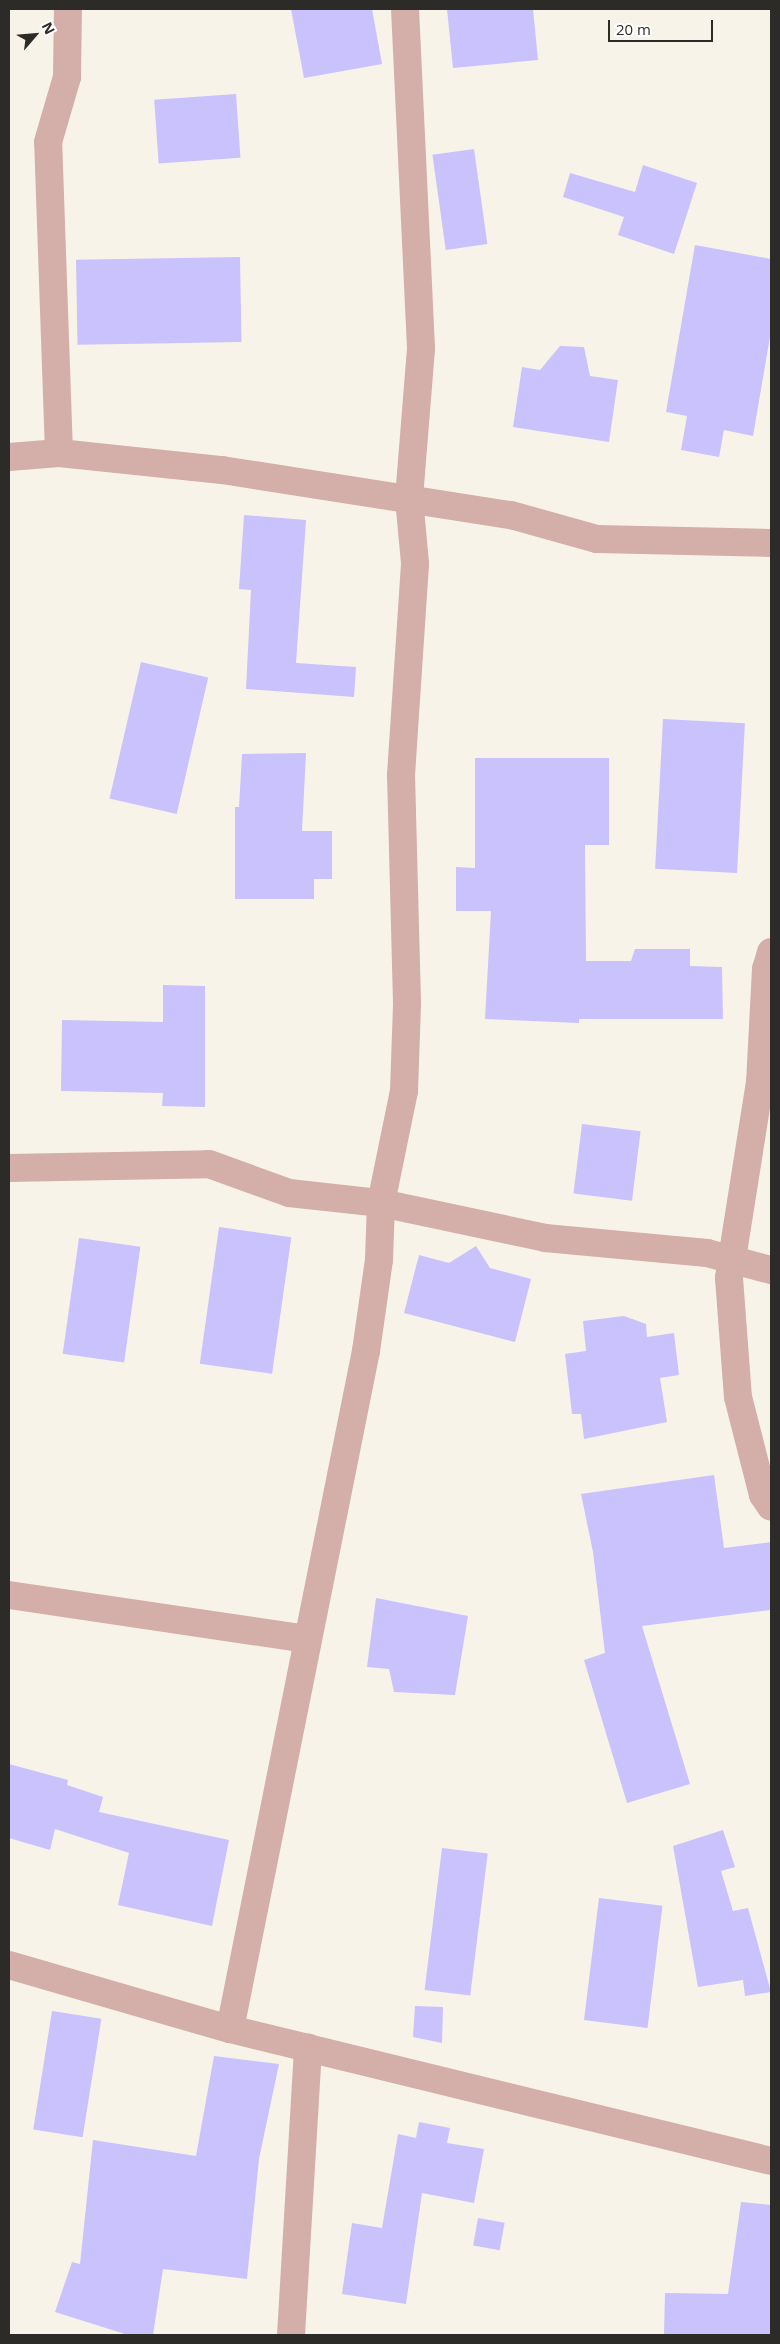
<!DOCTYPE html>
<style>
body{margin:0}
#map{position:relative;width:780px;height:2344px;overflow:hidden;background:#f8f3e8;font-family:"Open Sans",sans-serif}
div>[style]{position:absolute}
.building>*{inset:0;background:#c9c2fd;transform-origin:0 0}
.minor>*{height:28px;margin:-14px;padding:0 14px;transform-origin:14px;border-radius:14px;background:#d4aea9}
span{translate:-50% -50%;white-space:nowrap;text-align:center;line-height:1.15;-webkit-text-stroke:4px #fff;paint-order:stroke}
.frame{position:absolute;inset:0;border:10px solid #2d2b27;pointer-events:none}
.north{position:absolute;left:10px;top:10px;width:50px;height:50px;-webkit-text-stroke:4px #fff;paint-order:stroke;rotate:63deg;font-size:14px;font-weight:700;line-height:20px;text-align:center;color:#2d2b27}
.north::after{content:'';display:block;margin:auto;width:18px;height:22px;background:#2d2b27;clip-path:polygon(50% 0,100% 100%,50% 72%,0 100%)}
.scale{position:absolute;left:608px;top:20px;width:105px;height:22px;box-sizing:border-box;border:2px solid #2d2b27;border-top:0;padding-left:6px;font-size:15px;line-height:18px;white-space:nowrap;color:#2d2b27;-webkit-text-stroke:4px #fff;paint-order:stroke}
</style>
<div id="map">
<div class="building">
<div style="clip-path:polygon(291px 9px,372px 9px,382px 64px,304px 78px)"></div>
<div style="clip-path:polygon(447px 9px,533px 9px,538px 60px,453px 68px)"></div>
<div style="left:236px;top:94px;width:64px;height:82px;rotate:86deg"></div>
<div style="left:474px;top:149px;width:96px;height:42px;rotate:82deg"></div>
<div style="clip-path:polygon(643px 165px,697px 183px,674px 254px,618px 235px,624px 217px,563px 197px,570px 173px,635px 192px)"></div>
<div style="clip-path:polygon(695px 245px,771px 259px,771px 331px,753px 436px,724px 430px,719px 457px,681px 450px,687px 416px,666px 412px)"></div>
<div style="left:240px;top:257px;width:85px;height:164px;rotate:89deg"></div>
<div style="clip-path:polygon(560px 346px,584px 347px,590px 376px,618px 380px,609px 442px,513px 427px,522px 367px,540px 370px)"></div>
<div style="clip-path:polygon(244px 515px,306px 520px,296px 663px,356px 667px,354px 697px,246px 689px,251px 590px,239px 589px)"></div>
<div style="left:141px;top:662px;width:69px;height:140px;rotate:13deg"></div>
<div style="left:663px;top:719px;width:82px;height:150px;rotate:3deg"></div>
<div style="clip-path:polygon(306px 753px,302px 831px,332px 831px,332px 879px,314px 879px,314px 899px,235px 899px,235px 807px,239px 807px,242px 754px)"></div>
<div style="clip-path:polygon(475px 758px,609px 758px,609px 845px,585px 845px,586px 961px,631px 961px,635px 949px,690px 949px,690px 966px,722px 967px,723px 1019px,579px 1019px,579px 1023px,485px 1019px,491px 911px,456px 911px,456px 867px,475px 868px)"></div>
<div style="clip-path:polygon(163px 985px,205px 986px,205px 1107px,162px 1106px,163px 1093px,61px 1091px,62px 1020px,163px 1022px)"></div>
<div style="left:582px;top:1124px;width:59px;height:70px;rotate:7deg"></div>
<div style="left:219px;top:1227px;width:73px;height:138px;rotate:8deg"></div>
<div style="left:79px;top:1238px;width:62px;height:117px;rotate:8deg"></div>
<div style="clip-path:polygon(476px 1246px,490px 1268px,531px 1279px,515px 1342px,404px 1313px,419px 1255px,449px 1263px)"></div>
<div style="clip-path:polygon(624px 1316px,646px 1324px,647px 1337px,674px 1333px,679px 1375px,660px 1378px,667px 1422px,584px 1439px,581px 1414px,572px 1414px,565px 1354px,586px 1351px,583px 1321px)"></div>
<div style="clip-path:polygon(714px 1475px,724px 1548px,771px 1542px,771px 1610px,642px 1626px,690px 1784px,627px 1803px,584px 1660px,605px 1653px,593px 1552px,581px 1494px)"></div>
<div style="clip-path:polygon(376px 1598px,468px 1616px,455px 1695px,394px 1692px,389px 1669px,367px 1667px)"></div>
<div style="clip-path:polygon(9px 1764px,68px 1780px,67px 1785px,103px 1797px,99px 1812px,229px 1840px,212px 1926px,118px 1905px,129px 1853px,55px 1829px,50px 1850px,9px 1838px)"></div>
<div style="clip-path:polygon(723px 1830px,735px 1867px,721px 1871px,733px 1911px,748px 1908px,771px 1992px,745px 1996px,743px 1980px,698px 1987px,673px 1846px)"></div>
<div style="left:442px;top:1848px;width:46px;height:143px;rotate:7deg"></div>
<div style="left:599px;top:1898px;width:64px;height:123px;rotate:7deg"></div>
<div style="clip-path:polygon(415px 2006px,443px 2007px,442px 2043px,413px 2037px)"></div>
<div style="left:52px;top:2011px;width:50px;height:120px;rotate:9deg"></div>
<div style="clip-path:polygon(214px 2056px,279px 2064px,259px 2159px,247px 2279px,163px 2269px,153px 2335px,128px 2335px,55px 2312px,72px 2262px,80px 2264px,93px 2140px,196px 2156px)"></div>
<div style="clip-path:polygon(419px 2122px,450px 2128px,447px 2143px,484px 2149px,474px 2203px,422px 2193px,406px 2304px,342px 2294px,352px 2223px,382px 2228px,398px 2134px,416px 2138px)"></div>
<div style="clip-path:polygon(741px 2202px,771px 2205px,771px 2335px,664px 2335px,665px 2293px,728px 2294px)"></div>
<div style="left:478px;top:2218px;width:27px;height:28px;rotate:10deg"></div>
</div>
<div class="minor">
<div style="left:59px;top:453px;width:311px;rotate:-92deg"></div>
<div style="left:48px;top:142px;width:68px;rotate:-73.7deg"></div>
<div style="left:67px;top:77px;width:68px;rotate:-89.2deg"></div>
<div style="left:9px;top:457px;width:50px;rotate:-4.6deg"></div>
<div style="left:59px;top:453px;width:164px;rotate:6deg"></div>
<div style="left:222px;top:470px;width:292px;rotate:8.9deg"></div>
<div style="left:511px;top:515px;width:89px;rotate:15.6deg"></div>
<div style="left:597px;top:539px;width:174px;rotate:1.3deg"></div>
<div style="left:771px;top:952px;width:18px;rotate:106deg"></div>
<div style="left:766px;top:969px;width:113px;rotate:93deg"></div>
<div style="left:760px;top:1082px;width:198px;rotate:99deg"></div>
<div style="left:729px;top:1278px;width:119px;rotate:85.7deg"></div>
<div style="left:738px;top:1397px;width:101px;rotate:75.7deg"></div>
<div style="left:763px;top:1495px;width:14px;rotate:56deg"></div>
<div style="left:9px;top:1168px;width:200px;rotate:-1.1deg"></div>
<div style="left:209px;top:1164px;width:85px;rotate:19.9deg"></div>
<div style="left:289px;top:1193px;width:93px;rotate:6.2deg"></div>
<div style="left:381px;top:1203px;width:168px;rotate:12deg"></div>
<div style="left:545px;top:1238px;width:163px;rotate:5.3deg"></div>
<div style="left:707px;top:1253px;width:66px;rotate:14.9deg"></div>
<div style="left:9px;top:1595px;width:302px;rotate:8.4deg"></div>
<div style="left:9px;top:1965px;width:230px;rotate:16.2deg"></div>
<div style="left:230px;top:2029px;width:557px;rotate:13.71deg"></div>
<div style="left:230px;top:2029px;width:692px;rotate:-78.66deg"></div>
<div style="left:366px;top:1351px;width:92px;rotate:-81.9deg"></div>
<div style="left:379px;top:1260px;width:57px;rotate:-88deg"></div>
<div style="left:381px;top:1203px;width:114px;rotate:-78.4deg"></div>
<div style="left:404px;top:1091px;width:88px;rotate:-88deg"></div>
<div style="left:407px;top:1003px;width:228px;rotate:-91.5deg"></div>
<div style="left:401px;top:775px;width:212px;rotate:-86.2deg"></div>
<div style="left:415px;top:563px;width:65px;rotate:-95.3deg"></div>
<div style="left:409px;top:498px;width:150px;rotate:-85.4deg"></div>
<div style="left:421px;top:348px;width:337px;rotate:-92.7deg"></div>
<div style="left:291px;top:2335px;width:288px;rotate:-86.6deg"></div>
</div>
<div class="frame"></div>
<div class="north">N</div>
<div class="scale">20 m</div>
</div>
